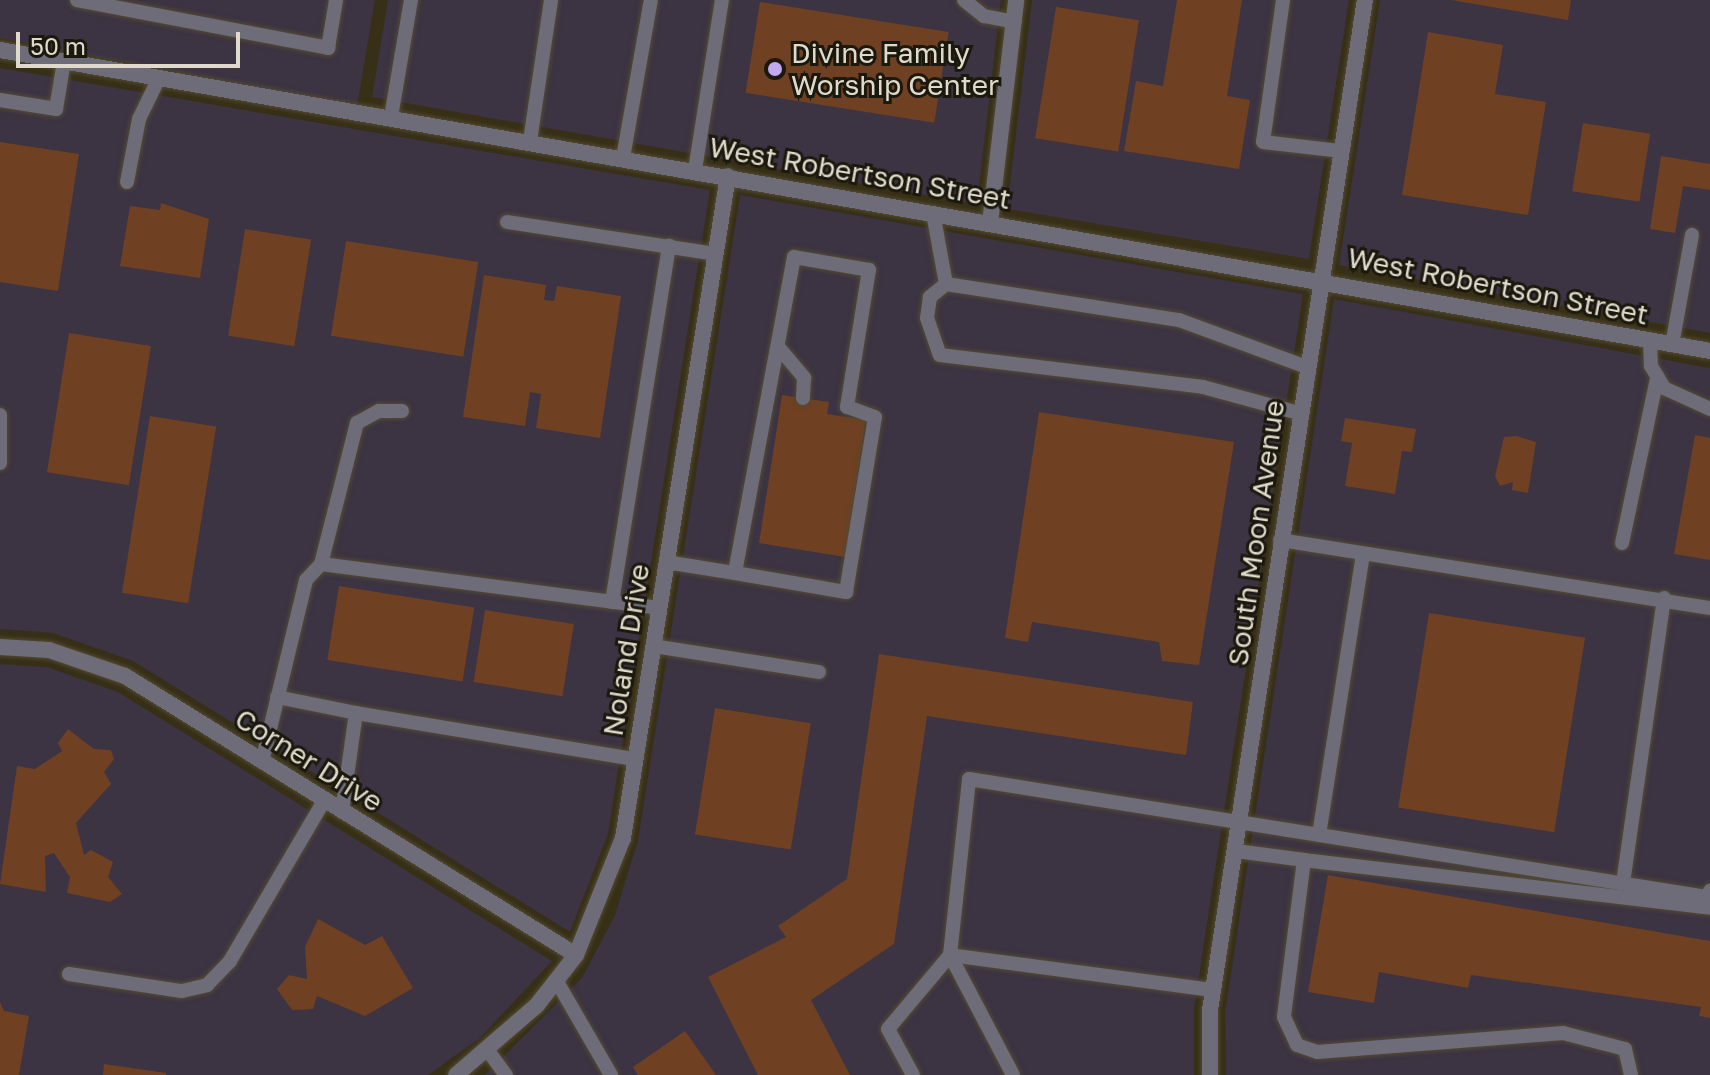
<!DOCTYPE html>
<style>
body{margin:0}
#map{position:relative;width:1710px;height:1075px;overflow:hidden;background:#372f16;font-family:"Golos Text",sans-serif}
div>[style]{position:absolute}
.commercial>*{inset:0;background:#3c3343}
.building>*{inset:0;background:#704022;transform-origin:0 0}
.roads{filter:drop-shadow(0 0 2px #524a33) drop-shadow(0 0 2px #524a33)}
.service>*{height:14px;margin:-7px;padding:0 7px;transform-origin:7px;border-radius:7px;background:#6d6c78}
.minor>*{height:16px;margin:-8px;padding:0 8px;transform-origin:8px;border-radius:8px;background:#6d6c78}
.dots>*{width:22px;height:22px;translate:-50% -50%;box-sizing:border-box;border:4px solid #1b180d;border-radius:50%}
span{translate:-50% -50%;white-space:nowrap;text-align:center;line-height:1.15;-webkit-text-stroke:6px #1b180d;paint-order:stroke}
.poi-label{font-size:28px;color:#dfdacb}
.left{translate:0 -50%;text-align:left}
.street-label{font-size:28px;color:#dfdacb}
.scale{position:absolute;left:16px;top:32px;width:224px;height:36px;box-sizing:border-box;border:4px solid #dfdacb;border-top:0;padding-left:10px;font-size:24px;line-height:28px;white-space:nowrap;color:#dfdacb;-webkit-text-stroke:6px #1b180d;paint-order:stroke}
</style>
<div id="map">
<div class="commercial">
<div style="clip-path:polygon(0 0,375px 0,357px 107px,0 38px)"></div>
<div style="clip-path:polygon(388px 0,1001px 0,977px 204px,372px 97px)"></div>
<div style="clip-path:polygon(1032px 0,1349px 0,1309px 259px,1007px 209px)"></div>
<div style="clip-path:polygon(1380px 0,1710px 0,1710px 333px,1339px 265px)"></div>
<div style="clip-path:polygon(0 68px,710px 190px,608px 834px,570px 932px,133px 661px,53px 633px,0 629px)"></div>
<div style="clip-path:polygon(740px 195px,1303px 294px,1194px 1009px,1194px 1075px,485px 1075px,582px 978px,615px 915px,638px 840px)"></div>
<div style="clip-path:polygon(1334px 299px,1710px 368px,1710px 1075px,1226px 1075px,1225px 1012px)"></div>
<div style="clip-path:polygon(0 664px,47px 667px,118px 692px,552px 961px,480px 1038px,428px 1075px,0 1075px)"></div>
</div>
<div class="building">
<div style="clip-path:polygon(1177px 0,1242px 0,1227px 96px,1250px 100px,1239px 169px,1124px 151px,1136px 81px,1163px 86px)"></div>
<div style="clip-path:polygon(1451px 0,1571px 0,1568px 20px)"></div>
<div style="left:760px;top:2px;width:191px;height:92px;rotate:9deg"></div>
<div style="left:1056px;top:7px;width:84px;height:133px;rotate:9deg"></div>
<div style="clip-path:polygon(1428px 32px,1503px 45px,1495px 94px,1546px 102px,1528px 215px,1402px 195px)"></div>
<div style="left:1583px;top:123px;width:68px;height:69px;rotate:9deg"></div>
<div style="clip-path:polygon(0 142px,79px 154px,58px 291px,0 282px)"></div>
<div style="clip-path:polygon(1661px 156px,1710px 164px,1710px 190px,1683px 186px,1675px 233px,1650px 229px)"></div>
<div style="clip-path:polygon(161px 203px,209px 219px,200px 278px,120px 266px,130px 206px,160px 210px)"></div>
<div style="left:245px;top:229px;width:67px;height:108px;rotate:9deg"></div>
<div style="left:346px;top:241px;width:134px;height:96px;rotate:9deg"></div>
<div style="clip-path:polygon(484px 275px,546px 285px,544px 300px,554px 301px,557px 286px,621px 296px,600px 438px,536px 428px,541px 394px,530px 392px,525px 426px,463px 417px)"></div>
<div style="left:69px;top:333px;width:83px;height:141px;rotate:9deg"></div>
<div style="clip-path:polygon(782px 395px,829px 402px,827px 414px,866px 420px,845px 557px,759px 543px)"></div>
<div style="clip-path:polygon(1039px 412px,1234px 442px,1199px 665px,1162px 661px,1159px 642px,1032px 622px,1028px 642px,1005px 638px)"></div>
<div style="left:150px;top:416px;width:67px;height:179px;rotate:9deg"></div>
<div style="clip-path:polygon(1345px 418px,1416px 429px,1412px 452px,1402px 451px,1395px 494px,1345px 486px,1352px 443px,1341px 441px)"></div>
<div style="clip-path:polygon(1695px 435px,1710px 438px,1710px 560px,1674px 554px)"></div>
<div style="clip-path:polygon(1516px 436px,1536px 442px,1528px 493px,1512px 490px,1513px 482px,1500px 486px,1495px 476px,1504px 437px)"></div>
<div style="left:339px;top:586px;width:137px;height:75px;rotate:9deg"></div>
<div style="left:485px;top:610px;width:90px;height:73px;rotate:9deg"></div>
<div style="left:1429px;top:613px;width:158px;height:197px;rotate:9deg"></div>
<div style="clip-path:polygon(879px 654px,1193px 702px,1186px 755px,927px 716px,894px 944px,811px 1000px,850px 1075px,758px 1075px,708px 977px,786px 937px,778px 926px,847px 879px)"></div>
<div style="left:715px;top:708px;width:97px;height:128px;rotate:9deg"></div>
<div style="clip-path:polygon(68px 729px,94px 749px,111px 750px,114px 759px,104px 772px,111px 784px,76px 823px,84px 855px,91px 850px,113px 862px,108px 877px,122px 894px,110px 902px,67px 893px,70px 877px,54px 853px,45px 856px,46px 892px,0 884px,17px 766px,35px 769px,62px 751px,58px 743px)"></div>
<div style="clip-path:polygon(1328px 875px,1710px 941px,1710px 1018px,1699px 1016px,1701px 1007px,1471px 975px,1468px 988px,1379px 972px,1374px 1003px,1308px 992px)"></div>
<div style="clip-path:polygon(318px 919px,365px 945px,382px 936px,413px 988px,365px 1016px,317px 996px,313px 1009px,292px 1010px,277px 989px,289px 975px,307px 979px,305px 947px)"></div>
<div style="clip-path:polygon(0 1002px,4px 1011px,29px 1016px,19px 1075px,0 1075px)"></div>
<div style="clip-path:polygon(685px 1031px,716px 1075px,638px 1075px,633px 1067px)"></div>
<div style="clip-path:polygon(104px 1064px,166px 1073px,166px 1075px,103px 1075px)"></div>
</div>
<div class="roads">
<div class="service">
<div style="left:77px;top:0;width:256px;rotate:10.8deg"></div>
<div style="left:328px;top:48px;width:49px;rotate:-80.5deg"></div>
<div style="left:964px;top:0;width:26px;rotate:39deg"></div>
<div style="left:984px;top:16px;width:31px;rotate:11deg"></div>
<div style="left:1283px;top:0;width:143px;rotate:98deg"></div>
<div style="left:1263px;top:142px;width:79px;rotate:6.6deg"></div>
<div style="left:0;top:100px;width:57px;rotate:9.1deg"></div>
<div style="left:56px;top:109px;width:49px;rotate:-80.5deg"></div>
<div style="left:391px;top:117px;width:119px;rotate:-80.3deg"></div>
<div style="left:530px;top:141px;width:143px;rotate:-81.5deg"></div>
<div style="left:623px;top:158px;width:160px;rotate:-80deg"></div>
<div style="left:695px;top:170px;width:172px;rotate:-81deg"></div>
<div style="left:127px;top:182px;width:64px;rotate:-79.2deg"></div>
<div style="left:139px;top:119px;width:46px;rotate:-64deg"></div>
<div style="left:933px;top:213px;width:72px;rotate:79.6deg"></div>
<div style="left:946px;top:284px;width:236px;rotate:8.8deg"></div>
<div style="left:1179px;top:320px;width:136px;rotate:20.2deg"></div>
<div style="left:507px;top:222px;width:210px;rotate:8.7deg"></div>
<div style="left:946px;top:284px;width:21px;rotate:141deg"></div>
<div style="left:930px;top:297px;width:21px;rotate:98deg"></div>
<div style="left:927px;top:318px;width:39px;rotate:71deg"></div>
<div style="left:940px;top:355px;width:265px;rotate:6.9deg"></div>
<div style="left:1203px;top:387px;width:99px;rotate:15.2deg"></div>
<div style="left:1650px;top:340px;width:26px;rotate:88deg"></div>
<div style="left:1651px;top:366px;width:26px;rotate:59deg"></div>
<div style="left:1664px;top:388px;width:51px;rotate:24.5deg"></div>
<div style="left:1672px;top:345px;width:112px;rotate:-79.7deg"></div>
<div style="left:780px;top:349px;width:38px;rotate:50deg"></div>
<div style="left:804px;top:378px;width:20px;rotate:93deg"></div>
<div style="left:0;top:415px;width:48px;rotate:90deg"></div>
<div style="left:1280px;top:540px;width:435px;rotate:9deg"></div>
<div style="left:1622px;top:543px;width:169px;rotate:-78deg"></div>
<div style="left:666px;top:562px;width:70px;rotate:9.1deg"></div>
<div style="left:735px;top:573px;width:113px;rotate:9.7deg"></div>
<div style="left:846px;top:592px;width:177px;rotate:-80.6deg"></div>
<div style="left:875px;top:417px;width:30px;rotate:-160deg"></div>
<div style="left:847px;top:407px;width:139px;rotate:-80.9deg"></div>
<div style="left:869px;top:270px;width:76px;rotate:-170.2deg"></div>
<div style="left:794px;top:257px;width:321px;rotate:100.6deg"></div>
<div style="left:321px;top:564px;width:341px;rotate:7.4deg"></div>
<div style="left:612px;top:602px;width:361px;rotate:-80.9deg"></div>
<div style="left:653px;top:646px;width:168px;rotate:8.9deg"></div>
<div style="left:277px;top:697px;width:81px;rotate:11.4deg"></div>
<div style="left:262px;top:762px;width:187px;rotate:-76.4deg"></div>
<div style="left:306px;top:580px;width:22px;rotate:-47deg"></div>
<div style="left:321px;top:564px;width:146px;rotate:-75.7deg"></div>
<div style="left:357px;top:423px;width:25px;rotate:-29deg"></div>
<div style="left:379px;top:411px;width:23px"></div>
<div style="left:342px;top:812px;width:100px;rotate:-82deg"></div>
<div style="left:356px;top:713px;width:283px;rotate:9.4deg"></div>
<div style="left:1319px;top:835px;width:284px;rotate:-81.1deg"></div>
<div style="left:1236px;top:851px;width:69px;rotate:7.5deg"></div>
<div style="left:1304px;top:860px;width:158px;rotate:97.3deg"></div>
<div style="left:1284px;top:1017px;width:31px;rotate:65deg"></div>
<div style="left:1297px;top:1045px;width:21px;rotate:19deg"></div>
<div style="left:1317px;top:1052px;width:247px;rotate:-4.4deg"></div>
<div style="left:1563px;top:1033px;width:64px;rotate:14.5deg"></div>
<div style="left:1625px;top:1049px;width:27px;rotate:77deg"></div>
<div style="left:1304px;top:860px;width:409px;rotate:6.7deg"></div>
<div style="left:1623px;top:883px;width:288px;rotate:-81.8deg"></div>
<div style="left:69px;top:974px;width:114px;rotate:8.6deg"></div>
<div style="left:182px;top:991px;width:26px;rotate:-13deg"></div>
<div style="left:207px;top:985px;width:33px;rotate:-46deg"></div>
<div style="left:230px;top:961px;width:186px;rotate:-59.6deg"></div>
<div style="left:556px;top:980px;width:110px;rotate:59.9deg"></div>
<div style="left:489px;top:1052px;width:29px;rotate:54deg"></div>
<div style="left:913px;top:1075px;width:52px;rotate:-118.5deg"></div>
<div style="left:888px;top:1029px;width:97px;rotate:-50deg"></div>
<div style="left:950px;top:955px;width:265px;rotate:7.6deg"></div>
<div style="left:1013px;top:1075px;width:136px;rotate:-117.7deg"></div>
<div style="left:950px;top:955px;width:177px;rotate:-83.8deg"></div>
<div style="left:969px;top:779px;width:747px;rotate:9.08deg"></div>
<div style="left:1707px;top:897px;width:7px;rotate:-63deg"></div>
</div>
<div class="minor">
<div style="left:0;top:50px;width:1736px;rotate:9.98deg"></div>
<div style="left:990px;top:223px;width:225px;rotate:-83.3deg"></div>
<div style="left:0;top:647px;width:49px;rotate:3.5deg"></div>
<div style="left:49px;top:650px;width:80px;rotate:18.9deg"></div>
<div style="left:125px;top:676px;width:530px;rotate:31.74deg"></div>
<div style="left:456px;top:1075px;width:107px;rotate:-40.8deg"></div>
<div style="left:537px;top:1005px;width:63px;rotate:-52deg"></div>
<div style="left:576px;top:955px;width:126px;rotate:-68.1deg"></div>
<div style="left:623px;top:838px;width:670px;rotate:-80.99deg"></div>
<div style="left:1210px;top:1075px;width:65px;rotate:-90deg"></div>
<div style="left:1210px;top:1010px;width:1022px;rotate:-81.28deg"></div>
</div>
</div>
<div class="dots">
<div style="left:775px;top:69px;background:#c4a7f1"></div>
</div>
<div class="poi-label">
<span class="left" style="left:791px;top:69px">Divine Family<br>Worship Center</span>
</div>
<div class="street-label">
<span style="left:860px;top:173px;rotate:10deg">West Robertson Street</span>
<span style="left:1498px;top:286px;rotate:11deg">West Robertson Street</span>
<span style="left:1256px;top:533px;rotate:-82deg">South Moon Avenue</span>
<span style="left:626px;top:650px;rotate:-81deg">Noland Drive</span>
<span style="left:309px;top:760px;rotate:32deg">Corner Drive</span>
</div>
<div class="scale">50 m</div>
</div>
